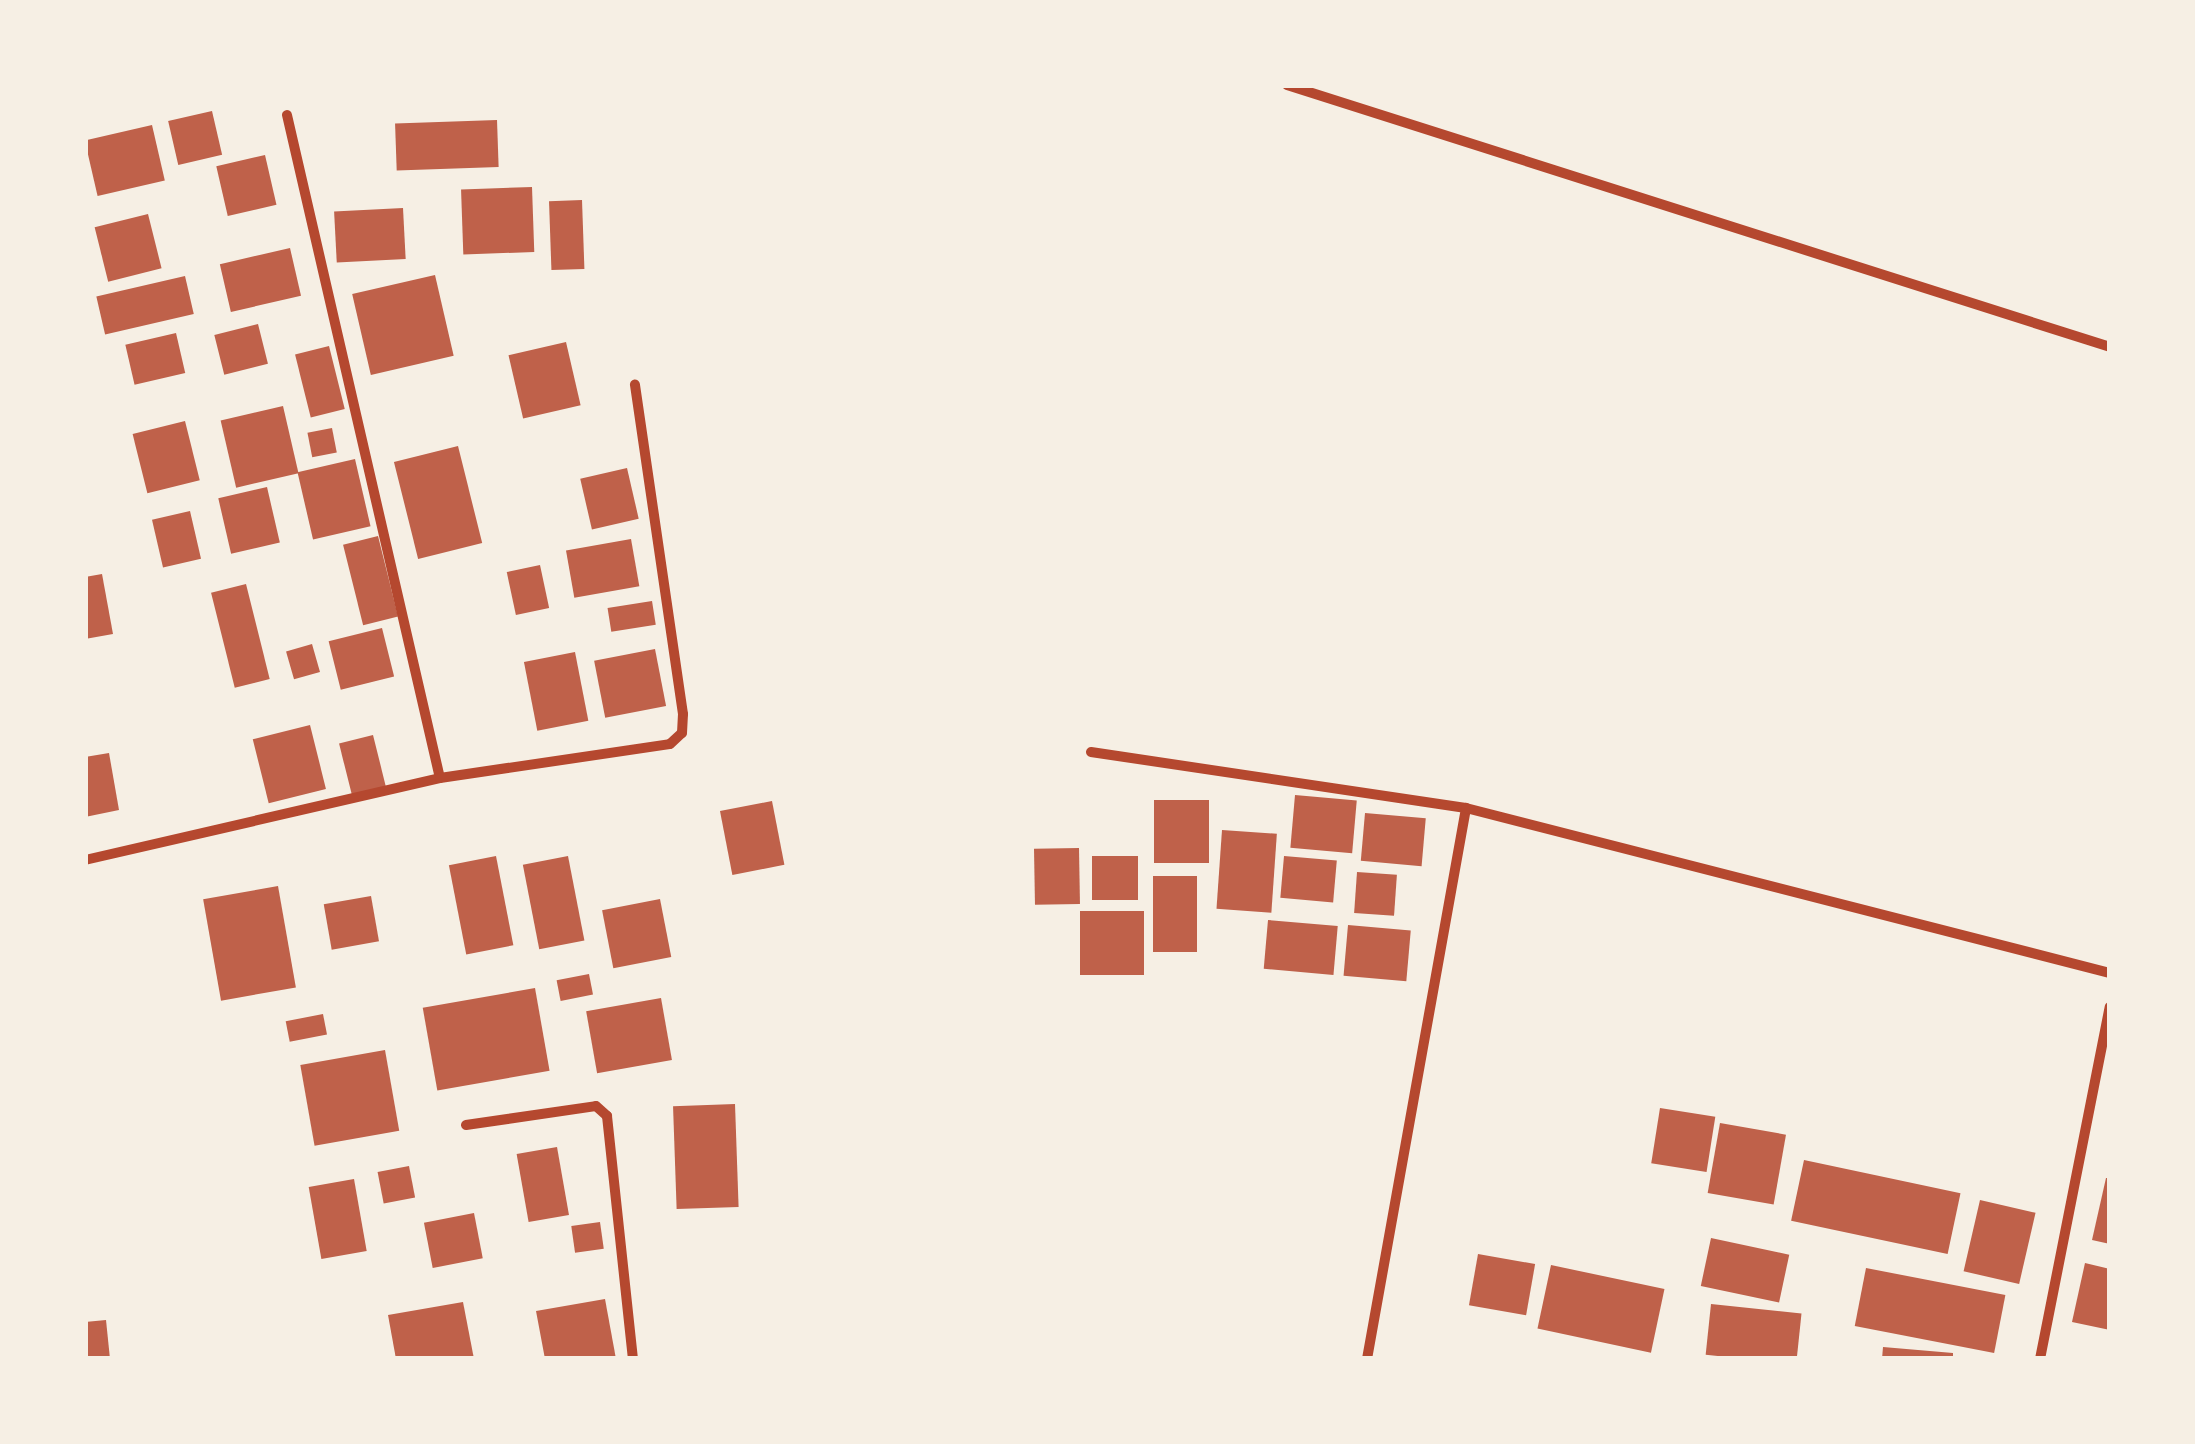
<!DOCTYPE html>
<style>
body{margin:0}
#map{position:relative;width:2195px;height:1444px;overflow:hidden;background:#f6efe4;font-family:"Varela Round",sans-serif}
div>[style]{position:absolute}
.building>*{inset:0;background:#bf614a;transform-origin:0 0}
.minor>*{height:10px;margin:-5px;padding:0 5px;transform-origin:5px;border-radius:5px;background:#b5482f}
span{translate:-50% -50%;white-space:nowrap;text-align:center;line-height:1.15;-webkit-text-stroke:9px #f6efe4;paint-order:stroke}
.frame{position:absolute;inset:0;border:88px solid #f6efe4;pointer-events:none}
</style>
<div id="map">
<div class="building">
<div style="left:212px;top:111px;width:45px;height:45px;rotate:77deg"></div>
<div style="left:497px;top:120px;width:47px;height:102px;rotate:88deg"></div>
<div style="left:152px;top:125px;width:57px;height:69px;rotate:77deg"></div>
<div style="left:265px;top:155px;width:51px;height:50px;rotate:77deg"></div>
<div style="left:532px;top:187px;width:65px;height:71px;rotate:88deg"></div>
<div style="left:582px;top:200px;width:69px;height:33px;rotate:88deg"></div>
<div style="left:403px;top:208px;width:51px;height:69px;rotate:87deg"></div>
<div style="left:148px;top:214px;width:56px;height:55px;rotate:76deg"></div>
<div style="left:290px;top:248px;width:49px;height:72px;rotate:77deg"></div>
<div style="left:435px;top:275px;width:83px;height:85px;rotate:77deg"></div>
<div style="left:185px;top:276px;width:39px;height:91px;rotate:77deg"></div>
<div style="left:258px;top:324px;width:41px;height:45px;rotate:76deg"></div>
<div style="left:176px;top:333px;width:41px;height:52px;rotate:77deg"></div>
<div style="left:566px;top:342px;width:65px;height:59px;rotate:77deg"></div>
<div style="left:329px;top:346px;width:65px;height:35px;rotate:76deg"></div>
<div style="left:283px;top:406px;width:69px;height:64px;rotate:77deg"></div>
<div style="left:185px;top:421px;width:61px;height:54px;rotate:76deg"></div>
<div style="left:332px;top:428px;width:25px;height:25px;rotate:79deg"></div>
<div style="left:458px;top:446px;width:100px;height:66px;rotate:76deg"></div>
<div style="left:355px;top:459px;width:69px;height:59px;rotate:77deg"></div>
<div style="left:627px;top:468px;width:52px;height:48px;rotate:77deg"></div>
<div style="left:267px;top:487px;width:57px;height:50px;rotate:77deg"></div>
<div style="left:190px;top:511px;width:49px;height:39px;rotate:77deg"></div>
<div style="left:378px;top:536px;width:83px;height:36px;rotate:76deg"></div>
<div style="left:631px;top:539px;width:48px;height:66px;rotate:80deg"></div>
<div style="left:540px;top:565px;width:44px;height:34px;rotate:78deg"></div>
<div style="clip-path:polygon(102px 574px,113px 634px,85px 639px,85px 577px)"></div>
<div style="left:246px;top:584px;width:98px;height:36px;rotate:76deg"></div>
<div style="left:652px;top:601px;width:24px;height:45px;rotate:81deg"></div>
<div style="left:382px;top:628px;width:50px;height:55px;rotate:76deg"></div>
<div style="left:312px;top:644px;width:29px;height:27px;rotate:74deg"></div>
<div style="left:655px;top:649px;width:58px;height:62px;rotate:79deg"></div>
<div style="left:575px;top:652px;width:70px;height:52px;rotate:79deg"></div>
<div style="left:310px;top:725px;width:66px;height:59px;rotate:76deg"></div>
<div style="left:373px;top:735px;width:54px;height:35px;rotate:76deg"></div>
<div style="clip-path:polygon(109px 753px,119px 810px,85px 817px,85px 757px)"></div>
<div style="left:1295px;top:795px;width:62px;height:53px;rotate:5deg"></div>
<div style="left:1209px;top:800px;width:63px;height:55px;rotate:90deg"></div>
<div style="left:772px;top:801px;width:65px;height:53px;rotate:79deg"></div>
<div style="left:1365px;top:813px;width:61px;height:48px;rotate:5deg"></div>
<div style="left:1222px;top:830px;width:55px;height:79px;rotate:4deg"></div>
<div style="left:1079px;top:848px;width:56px;height:45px;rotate:89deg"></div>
<div style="left:496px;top:856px;width:91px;height:48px;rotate:79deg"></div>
<div style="left:568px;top:856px;width:86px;height:46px;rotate:79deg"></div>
<div style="left:1138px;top:856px;width:44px;height:46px;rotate:90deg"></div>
<div style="left:1284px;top:856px;width:53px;height:42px;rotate:5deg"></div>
<div style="left:1357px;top:872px;width:40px;height:41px;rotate:4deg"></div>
<div style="left:1153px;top:876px;width:44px;height:76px"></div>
<div style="left:278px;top:886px;width:103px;height:76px;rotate:80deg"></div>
<div style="left:371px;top:896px;width:46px;height:48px;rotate:80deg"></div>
<div style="left:660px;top:899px;width:59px;height:59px;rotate:79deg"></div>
<div style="left:1080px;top:911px;width:64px;height:64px"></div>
<div style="left:1268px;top:920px;width:70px;height:49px;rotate:5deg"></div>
<div style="left:1348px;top:925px;width:63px;height:51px;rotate:5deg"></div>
<div style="left:589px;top:974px;width:21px;height:33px;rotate:79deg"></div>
<div style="left:535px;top:988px;width:84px;height:114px;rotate:80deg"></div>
<div style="left:661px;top:998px;width:63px;height:76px;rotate:80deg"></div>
<div style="left:323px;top:1014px;width:21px;height:38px;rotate:79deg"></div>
<div style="left:385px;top:1050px;width:82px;height:86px;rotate:80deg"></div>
<div style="left:735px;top:1104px;width:103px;height:62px;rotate:88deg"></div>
<div style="left:1660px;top:1108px;width:56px;height:56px;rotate:9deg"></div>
<div style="left:1720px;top:1123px;width:67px;height:71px;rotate:10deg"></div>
<div style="left:557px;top:1147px;width:69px;height:41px;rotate:80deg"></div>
<div style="left:1804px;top:1160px;width:160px;height:62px;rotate:12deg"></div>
<div style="left:409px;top:1166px;width:32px;height:32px;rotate:79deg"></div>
<div style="clip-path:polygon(2106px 1178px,2110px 1178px,2110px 1244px,2092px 1240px)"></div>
<div style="left:354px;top:1179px;width:73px;height:46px;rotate:80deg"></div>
<div style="left:1980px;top:1200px;width:57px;height:73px;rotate:13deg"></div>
<div style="left:474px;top:1213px;width:46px;height:51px;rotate:79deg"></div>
<div style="left:600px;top:1222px;width:27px;height:29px;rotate:82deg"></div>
<div style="left:1711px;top:1238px;width:80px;height:49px;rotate:12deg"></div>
<div style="left:1478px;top:1254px;width:58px;height:52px;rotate:10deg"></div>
<div style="clip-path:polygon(2085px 1263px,2110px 1269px,2110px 1330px,2072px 1322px)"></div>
<div style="left:1551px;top:1265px;width:116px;height:65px;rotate:12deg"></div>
<div style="left:1866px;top:1268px;width:142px;height:59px;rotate:11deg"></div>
<div style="clip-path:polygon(605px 1299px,616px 1359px,545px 1359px,536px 1311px)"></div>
<div style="clip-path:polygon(463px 1302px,474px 1359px,396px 1359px,388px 1315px)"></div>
<div style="left:1711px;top:1304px;width:91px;height:51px;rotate:6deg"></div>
<div style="clip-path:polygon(106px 1320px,110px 1359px,85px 1359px,85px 1322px)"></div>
<div style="clip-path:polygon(1883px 1347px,1953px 1353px,1953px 1359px,1882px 1359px)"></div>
</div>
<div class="minor">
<div style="left:1287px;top:85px;width:864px;rotate:17.66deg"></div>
<div style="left:287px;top:115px;width:680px;rotate:77.01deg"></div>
<div style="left:1091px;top:752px;width:379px;rotate:8.5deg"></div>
<div style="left:85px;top:860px;width:364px;rotate:-13deg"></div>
<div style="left:440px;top:778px;width:232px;rotate:-8.4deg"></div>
<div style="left:670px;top:744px;width:16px;rotate:-43deg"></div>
<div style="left:682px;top:733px;width:19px;rotate:-87deg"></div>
<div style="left:683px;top:714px;width:333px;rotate:-98.3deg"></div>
<div style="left:466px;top:1125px;width:131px;rotate:-8.3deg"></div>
<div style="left:596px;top:1106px;width:15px;rotate:42deg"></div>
<div style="left:607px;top:1116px;width:244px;rotate:83.9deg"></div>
<div style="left:1367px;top:1359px;width:560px;rotate:-79.81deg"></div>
<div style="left:1466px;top:808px;width:665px;rotate:14.37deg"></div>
<div style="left:2040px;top:1359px;width:359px;rotate:-78.8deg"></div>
</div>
<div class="frame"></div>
</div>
